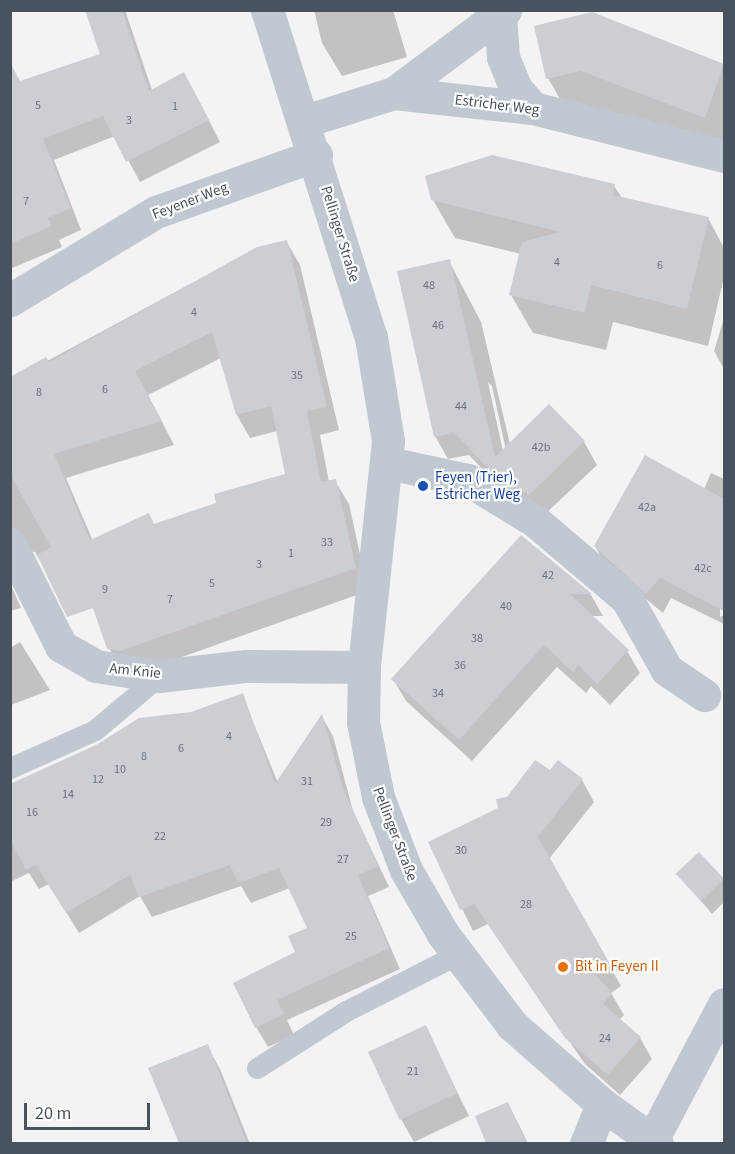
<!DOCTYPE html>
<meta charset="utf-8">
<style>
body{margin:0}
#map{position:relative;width:735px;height:1154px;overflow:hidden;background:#f4f2f2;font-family:"Source Sans 3",sans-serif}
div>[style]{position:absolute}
.shadow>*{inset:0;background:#0003}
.building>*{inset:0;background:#ccced4;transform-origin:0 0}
.service>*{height:21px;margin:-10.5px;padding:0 10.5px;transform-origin:10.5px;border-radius:10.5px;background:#c0c8d1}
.minor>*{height:33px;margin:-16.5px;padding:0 16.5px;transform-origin:16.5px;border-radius:16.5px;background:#c0c8d1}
.dots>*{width:16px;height:16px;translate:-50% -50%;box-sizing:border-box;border:3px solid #fff;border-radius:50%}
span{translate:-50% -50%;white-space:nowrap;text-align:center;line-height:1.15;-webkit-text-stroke:4.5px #fff;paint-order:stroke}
.number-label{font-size:12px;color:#6a727d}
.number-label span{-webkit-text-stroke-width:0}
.street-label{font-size:15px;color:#495360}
.transit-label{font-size:15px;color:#164399}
.left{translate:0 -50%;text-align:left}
.food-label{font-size:15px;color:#c56008}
.frame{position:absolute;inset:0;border:12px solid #495360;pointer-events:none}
.scale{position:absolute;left:24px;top:1103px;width:126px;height:27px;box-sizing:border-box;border:3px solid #495360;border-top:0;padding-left:8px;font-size:18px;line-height:21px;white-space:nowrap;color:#495360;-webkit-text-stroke:4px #fff;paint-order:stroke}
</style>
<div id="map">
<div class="shadow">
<div style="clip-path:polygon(87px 10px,125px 10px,152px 90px,196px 95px,220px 142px,140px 182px,115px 136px,54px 160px,81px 230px,59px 240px,62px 247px,10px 269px,10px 86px,102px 55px)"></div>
<div style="clip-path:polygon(314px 10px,393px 10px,407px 57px,342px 76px,322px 43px)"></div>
<div style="clip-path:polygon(592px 13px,724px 66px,724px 159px,573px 122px,548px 78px)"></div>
<div style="clip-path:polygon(614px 186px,622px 198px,708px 218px,724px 248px,724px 277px,708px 346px,613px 322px,606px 350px,533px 333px,511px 295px,521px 254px,455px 238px,433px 200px)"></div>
<div style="clip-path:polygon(286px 241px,300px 265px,339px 430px,320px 435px,329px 482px,335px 481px,349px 504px,368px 591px,134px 674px,122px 672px,109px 648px,217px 504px,287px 475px,277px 431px,250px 438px,237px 415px,221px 358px,148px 395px,174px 445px,66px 478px,108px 576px,59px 594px,35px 552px,16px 550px,10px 558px,10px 381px,257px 248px)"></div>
<div style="clip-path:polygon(evenodd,449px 261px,481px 322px,510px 444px,584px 442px,597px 465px,542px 517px,509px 497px,469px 455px,448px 459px,435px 436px,449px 261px,488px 382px,492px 386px,507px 455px,504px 456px,488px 382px)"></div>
<div style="clip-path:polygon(724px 318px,724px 369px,714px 351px)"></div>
<div style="clip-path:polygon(711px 473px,724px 479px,720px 617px,724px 615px,724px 624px,671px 598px,663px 613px,607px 567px,595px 546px,704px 489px)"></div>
<div style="clip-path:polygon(521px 537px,591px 595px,603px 616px,591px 616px,627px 651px,640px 673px,610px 705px,591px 686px,586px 693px,557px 667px,472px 761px,406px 701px,393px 679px)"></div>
<div style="clip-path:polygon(10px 583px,21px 608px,10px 611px)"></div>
<div style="clip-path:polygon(20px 642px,50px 690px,11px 705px,10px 648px)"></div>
<div style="clip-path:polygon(242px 695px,278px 783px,322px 717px,333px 736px,353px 811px,389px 887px,368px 896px,400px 969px,287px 1020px,294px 1035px,268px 1047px,256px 1027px,309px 929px,290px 888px,251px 903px,241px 886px,152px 917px,140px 896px,79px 933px,49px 884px,39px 889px,29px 873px,10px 882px,10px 787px)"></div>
<div style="clip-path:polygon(550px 772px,582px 780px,594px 802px,549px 859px,621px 986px,611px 993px,624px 1015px,619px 1020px,640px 1038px,652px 1059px,620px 1095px,585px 1064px,488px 924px,473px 931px,430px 843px,500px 809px)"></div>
<div style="clip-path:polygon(699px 854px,724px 881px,724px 902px,712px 914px,678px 874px)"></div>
<div style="clip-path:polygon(425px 1027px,469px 1116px,414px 1142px,401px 1119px)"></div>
<div style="clip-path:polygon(207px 1046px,220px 1069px,250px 1144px,180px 1144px,150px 1069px)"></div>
<div style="clip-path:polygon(508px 1104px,519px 1125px,528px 1144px,488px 1144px,477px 1117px)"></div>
</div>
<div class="building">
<div style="clip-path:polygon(85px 10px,122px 10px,149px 91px,184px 72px,209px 120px,126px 162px,103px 116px,43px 139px,71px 208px,48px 218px,52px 226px,10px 244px,10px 62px,20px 81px,100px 54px)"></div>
<div style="clip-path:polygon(592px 12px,724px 64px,705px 118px,581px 71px,546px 79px,534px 26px)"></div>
<div style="clip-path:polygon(492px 155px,615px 184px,613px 195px,709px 217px,687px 309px,591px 285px,585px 313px,509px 295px,522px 242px,561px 232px,431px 200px,425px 176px)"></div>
<div style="clip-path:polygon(evenodd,287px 240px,327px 407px,307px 411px,321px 482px,336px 479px,356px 568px,120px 651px,107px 649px,93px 608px,67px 617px,37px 555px,51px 547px,10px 474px,10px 377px,46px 357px,49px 362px,257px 247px,287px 240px,212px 332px,236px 415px,271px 406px,285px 474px,214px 494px,216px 503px,154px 524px,149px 513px,90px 540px,54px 454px,162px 421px,135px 371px,212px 332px)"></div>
<div style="clip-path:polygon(450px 259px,495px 457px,549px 404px,585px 441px,529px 495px,494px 474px,454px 433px,434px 437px,397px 271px)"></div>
<div style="clip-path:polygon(645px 455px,724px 499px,724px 611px,660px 578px,646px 594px,594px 546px)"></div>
<div style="clip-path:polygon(521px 535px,592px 594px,570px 594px,629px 650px,597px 684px,578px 665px,573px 672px,544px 645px,459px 740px,391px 679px)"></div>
<div style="clip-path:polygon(243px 693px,275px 784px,322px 714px,343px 789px,379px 866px,358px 875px,389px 948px,277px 1000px,284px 1014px,255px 1028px,233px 983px,295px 952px,288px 936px,307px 928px,279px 868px,238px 883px,230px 865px,139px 897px,130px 875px,66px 913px,36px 865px,26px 870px,10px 839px,10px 784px,96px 745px,139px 718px,191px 712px)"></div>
<div style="clip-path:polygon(535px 760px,550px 770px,558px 760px,583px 779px,538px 837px,610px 964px,595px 974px,612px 993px,603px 1004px,641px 1037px,608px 1075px,565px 1038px,474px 904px,460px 910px,428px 842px,498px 808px,496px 799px,507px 797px)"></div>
<div style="left:699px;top:852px;width:37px;height:32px;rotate:47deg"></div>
<div style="left:426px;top:1025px;width:75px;height:64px;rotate:65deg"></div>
<div style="clip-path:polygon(208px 1044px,247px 1143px,179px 1143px,148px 1068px)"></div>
<div style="clip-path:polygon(508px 1102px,526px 1143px,486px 1143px,475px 1116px)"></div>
</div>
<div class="service">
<div style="left:10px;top:768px;width:93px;rotate:-24.1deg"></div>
<div style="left:95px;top:730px;width:84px;rotate:-40.2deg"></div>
<div style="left:257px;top:1068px;width:106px;rotate:-32.6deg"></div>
<div style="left:346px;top:1011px;width:126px;rotate:-27deg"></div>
</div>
<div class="minor">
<div style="left:267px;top:10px;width:343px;rotate:72.4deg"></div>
<div style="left:371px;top:337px;width:105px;rotate:80.7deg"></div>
<div style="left:388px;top:441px;width:227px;rotate:96.1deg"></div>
<div style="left:364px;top:667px;width:55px;rotate:91deg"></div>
<div style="left:363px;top:722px;width:76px;rotate:78.7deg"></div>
<div style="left:378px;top:797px;width:78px;rotate:69deg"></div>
<div style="left:406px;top:870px;width:74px;rotate:60deg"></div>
<div style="left:443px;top:934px;width:114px;rotate:52.8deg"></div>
<div style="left:512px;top:1025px;width:120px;rotate:41.3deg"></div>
<div style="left:602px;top:1104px;width:68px;rotate:36deg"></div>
<div style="left:500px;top:14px;width:43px;rotate:86deg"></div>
<div style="left:503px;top:57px;width:35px;rotate:68deg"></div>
<div style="left:516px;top:89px;width:25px;rotate:48deg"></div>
<div style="left:394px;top:93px;width:139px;rotate:-36.8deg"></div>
<div style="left:305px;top:121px;width:93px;rotate:-17.5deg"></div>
<div style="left:394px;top:93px;width:140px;rotate:6.2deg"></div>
<div style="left:533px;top:108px;width:197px;rotate:14.1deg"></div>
<div style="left:10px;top:300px;width:170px;rotate:-31.1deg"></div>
<div style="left:156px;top:212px;width:170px;rotate:-19.6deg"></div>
<div style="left:388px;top:463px;width:82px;rotate:12deg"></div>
<div style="left:468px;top:480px;width:79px;rotate:31.5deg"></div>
<div style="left:535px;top:521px;width:121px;rotate:40.3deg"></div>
<div style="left:627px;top:599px;width:81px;rotate:60.6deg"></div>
<div style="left:667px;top:670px;width:45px;rotate:34deg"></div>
<div style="left:10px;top:544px;width:114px;rotate:63.4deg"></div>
<div style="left:61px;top:646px;width:40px;rotate:29.7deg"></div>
<div style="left:96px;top:666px;width:64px;rotate:9deg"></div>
<div style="left:159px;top:676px;width:88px;rotate:-6.6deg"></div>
<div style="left:246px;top:666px;width:118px;rotate:0.5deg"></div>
<div style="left:652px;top:1140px;width:154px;rotate:-62.1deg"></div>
<div style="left:586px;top:1144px;width:43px;rotate:-68.2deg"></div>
</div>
<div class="dots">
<div style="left:423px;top:486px;background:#1a4fb4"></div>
<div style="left:563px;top:967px;background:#e8710a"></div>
</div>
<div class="number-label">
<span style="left:38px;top:106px">5</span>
<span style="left:175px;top:107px">1</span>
<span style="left:129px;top:121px">3</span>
<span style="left:26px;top:202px">7</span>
<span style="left:557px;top:263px">4</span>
<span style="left:660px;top:266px">6</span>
<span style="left:429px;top:286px">48</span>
<span style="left:194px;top:313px">4</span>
<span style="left:438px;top:326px">46</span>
<span style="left:297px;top:376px">35</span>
<span style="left:105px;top:390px">6</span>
<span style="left:39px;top:393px">8</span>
<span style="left:461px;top:407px">44</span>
<span style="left:541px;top:448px">42b</span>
<span style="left:647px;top:508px">42a</span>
<span style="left:327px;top:543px">33</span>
<span style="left:291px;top:554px">1</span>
<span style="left:259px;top:565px">3</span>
<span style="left:703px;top:569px">42c</span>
<span style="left:548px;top:576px">42</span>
<span style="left:212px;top:584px">5</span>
<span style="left:105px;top:590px">9</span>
<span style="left:170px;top:600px">7</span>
<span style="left:506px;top:607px">40</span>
<span style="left:477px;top:639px">38</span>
<span style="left:460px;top:666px">36</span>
<span style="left:438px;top:694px">34</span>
<span style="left:229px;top:737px">4</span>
<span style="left:181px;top:749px">6</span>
<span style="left:144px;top:757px">8</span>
<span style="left:120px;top:770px">10</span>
<span style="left:98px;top:780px">12</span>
<span style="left:307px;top:782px">31</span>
<span style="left:68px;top:795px">14</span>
<span style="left:32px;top:813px">16</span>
<span style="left:326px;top:823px">29</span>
<span style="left:160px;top:837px">22</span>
<span style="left:461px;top:851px">30</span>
<span style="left:343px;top:860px">27</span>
<span style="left:526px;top:905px">28</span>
<span style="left:351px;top:937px">25</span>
<span style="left:605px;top:1039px">24</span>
<span style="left:413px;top:1072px">21</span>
</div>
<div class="street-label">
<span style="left:497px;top:105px;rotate:7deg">Estricher Weg</span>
<span style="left:190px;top:201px;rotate:-21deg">Feyener Weg</span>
<span style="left:340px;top:234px;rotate:73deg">Pellinger Straße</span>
<span style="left:135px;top:671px;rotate:6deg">Am Knie</span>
<span style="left:395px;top:834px;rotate:69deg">Pellinger Straße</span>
</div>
<div class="transit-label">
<span class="left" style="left:435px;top:486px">Feyen (Trier),<br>Estricher Weg</span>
</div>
<div class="food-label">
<span class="left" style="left:575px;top:967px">Bit in Feyen II</span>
</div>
<div class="frame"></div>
<div class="scale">20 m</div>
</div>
